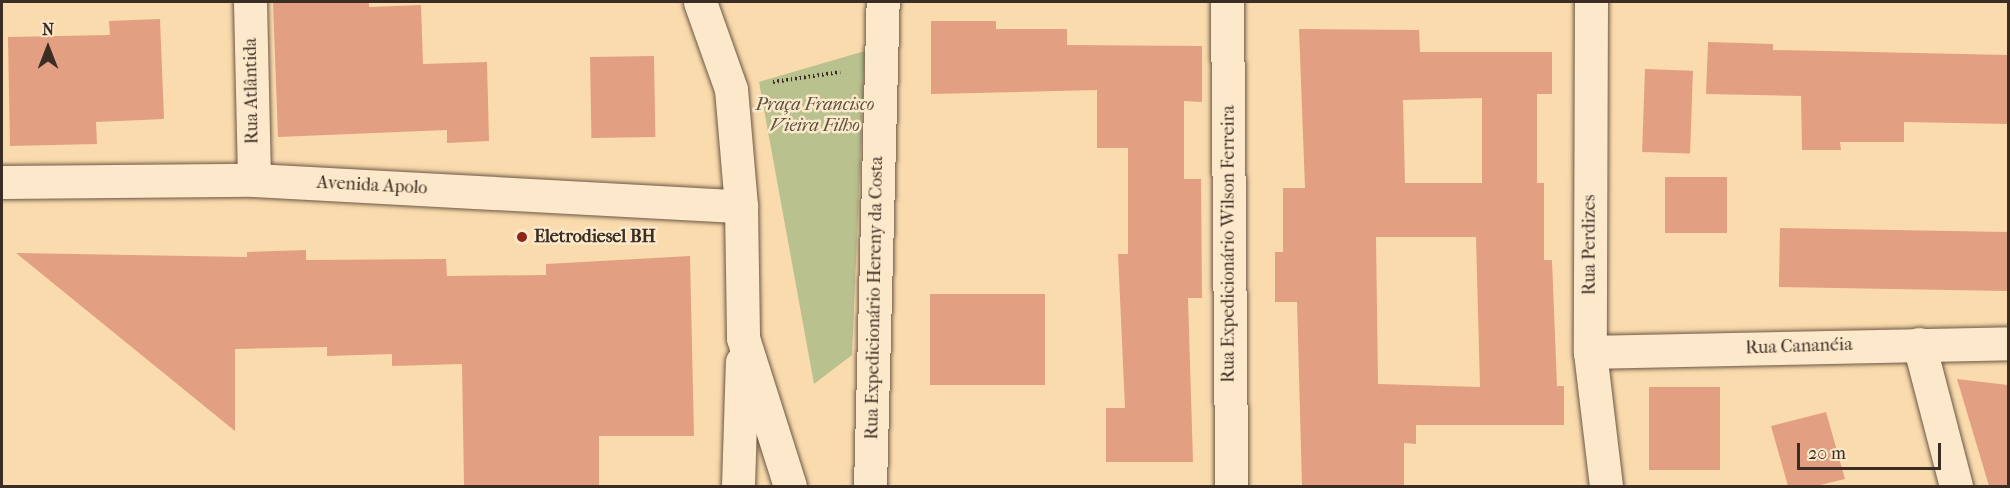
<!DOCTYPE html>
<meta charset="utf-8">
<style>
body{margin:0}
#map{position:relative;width:2010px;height:488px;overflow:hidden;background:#fadbad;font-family:"IM FELL French Canon",serif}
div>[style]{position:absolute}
.green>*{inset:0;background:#b9c18e}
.building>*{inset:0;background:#e39f82;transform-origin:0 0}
.path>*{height:4px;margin-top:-2px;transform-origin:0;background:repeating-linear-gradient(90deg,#3b2c24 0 1.5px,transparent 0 4.5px)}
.roads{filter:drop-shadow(0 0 2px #6b5846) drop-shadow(0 0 2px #6b5846)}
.minor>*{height:33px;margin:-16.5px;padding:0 16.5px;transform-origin:16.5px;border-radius:16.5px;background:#fce8ca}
.dots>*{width:16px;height:16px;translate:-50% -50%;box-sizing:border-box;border:3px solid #fce8ca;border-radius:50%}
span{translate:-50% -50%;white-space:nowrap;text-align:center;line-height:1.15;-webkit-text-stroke:5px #fce8ca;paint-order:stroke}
.street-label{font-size:18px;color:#3b2c24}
.park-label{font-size:18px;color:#5a513e;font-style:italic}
.poi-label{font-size:18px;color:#3b2c24;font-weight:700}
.left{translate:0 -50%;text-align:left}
.frame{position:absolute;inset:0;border:3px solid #3b2c24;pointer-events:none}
.north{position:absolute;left:18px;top:18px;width:60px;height:60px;-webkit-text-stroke:4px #fce8ca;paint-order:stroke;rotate:0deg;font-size:16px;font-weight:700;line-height:24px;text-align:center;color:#3b2c24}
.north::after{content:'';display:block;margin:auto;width:21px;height:27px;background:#3b2c24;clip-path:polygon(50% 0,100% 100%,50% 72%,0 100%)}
.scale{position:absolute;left:1797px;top:443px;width:144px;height:27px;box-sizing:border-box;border:3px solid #3b2c24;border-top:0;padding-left:8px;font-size:18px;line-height:21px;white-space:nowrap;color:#3b2c24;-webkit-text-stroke:4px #fce8ca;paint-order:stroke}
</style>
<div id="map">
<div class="green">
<div style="clip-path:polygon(865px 51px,852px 355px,814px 384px,759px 82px)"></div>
</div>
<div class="building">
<div style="clip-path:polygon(273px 2px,369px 2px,369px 7px,421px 5px,423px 64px,487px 62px,489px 141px,447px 143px,447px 130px,278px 137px)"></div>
<div style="clip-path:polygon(160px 19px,164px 119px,96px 122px,97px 144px,10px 146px,8px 37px,110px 35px,109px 21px)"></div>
<div style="clip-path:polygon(931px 21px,996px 21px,996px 29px,1067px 29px,1067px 45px,1202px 46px,1202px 102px,1184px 101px,1184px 179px,1201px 179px,1202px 298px,1188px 298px,1193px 462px,1106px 462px,1106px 408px,1125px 408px,1118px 254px,1128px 254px,1128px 148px,1097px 148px,1097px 90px,931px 94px)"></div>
<div style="clip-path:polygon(evenodd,1299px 29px,1419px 30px,1420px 52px,1552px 52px,1552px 94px,1537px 94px,1537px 183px,1544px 183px,1544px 260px,1552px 260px,1557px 386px,1564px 386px,1564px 425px,1416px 425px,1416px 444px,1404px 443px,1404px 486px,1302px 486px,1297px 302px,1275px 302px,1275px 252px,1283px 252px,1283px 188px,1305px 188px,1299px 29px,1482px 98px,1482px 183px,1405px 183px,1403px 100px,1482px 98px,1299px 29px,1376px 237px,1476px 237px,1480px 387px,1378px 384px,1376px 237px)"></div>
<div style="clip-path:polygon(1708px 42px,1773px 44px,1773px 50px,2008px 55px,2008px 124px,1904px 122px,1904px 142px,1840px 142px,1841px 150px,1802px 150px,1801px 96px,1706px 94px)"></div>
<div style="left:654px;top:56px;width:81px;height:64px;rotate:89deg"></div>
<div style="left:1645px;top:69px;width:48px;height:83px;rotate:2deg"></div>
<div style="left:1665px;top:177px;width:62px;height:56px"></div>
<div style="left:1780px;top:228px;width:228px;height:59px;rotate:1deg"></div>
<div style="clip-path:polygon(306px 250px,306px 260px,446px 259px,447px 276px,546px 275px,546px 264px,690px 256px,694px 436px,599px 436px,599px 486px,464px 486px,462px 364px,392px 366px,392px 354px,327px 356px,327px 347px,235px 349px,235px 431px,16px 253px,247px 257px,247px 252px)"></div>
<div style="left:930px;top:294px;width:115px;height:91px"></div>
<div style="clip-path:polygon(1957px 379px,2008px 385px,2008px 486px,1989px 486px)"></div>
<div style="left:1649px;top:387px;width:71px;height:83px"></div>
<div style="clip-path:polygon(1826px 412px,1845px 479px,1816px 486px,1788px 486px,1771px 426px)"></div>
</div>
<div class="path">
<div style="left:773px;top:82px;width:68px;rotate:-8.5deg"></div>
</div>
<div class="roads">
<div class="minor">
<div style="left:250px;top:2px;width:178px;rotate:88.7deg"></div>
<div style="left:700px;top:2px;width:92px;rotate:70.4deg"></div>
<div style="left:731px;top:89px;width:117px;rotate:85.1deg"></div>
<div style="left:741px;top:206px;width:132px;rotate:89.1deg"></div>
<div style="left:743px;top:338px;width:155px;rotate:72.4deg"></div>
<div style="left:1227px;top:2px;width:484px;rotate:89.5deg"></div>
<div style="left:1591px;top:2px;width:350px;rotate:90.2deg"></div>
<div style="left:1590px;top:352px;width:135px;rotate:83.2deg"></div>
<div style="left:2px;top:182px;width:252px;rotate:-0.5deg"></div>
<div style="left:254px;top:180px;width:488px;rotate:3.1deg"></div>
<div style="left:1919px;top:344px;width:147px;rotate:75.4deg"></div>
<div style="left:1590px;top:352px;width:418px;rotate:-1.2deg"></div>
<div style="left:738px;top:486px;width:124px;rotate:-88.2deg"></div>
<div style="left:870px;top:486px;width:484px;rotate:-88.5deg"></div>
</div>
</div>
<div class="dots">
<div style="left:522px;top:237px;background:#8f2418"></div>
</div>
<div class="street-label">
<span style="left:252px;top:91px;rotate:-91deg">Rua Atlântida</span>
<span style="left:372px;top:186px;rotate:3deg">Avenida Apolo</span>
<span style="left:1229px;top:244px;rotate:-90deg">Rua Expedicionário Wilson Ferreira</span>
<span style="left:1590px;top:245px;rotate:-90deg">Rua Perdizes</span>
<span style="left:875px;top:298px;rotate:-89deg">Rua Expedicionário Hereny da Costa</span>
<span style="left:1799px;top:347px;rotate:-2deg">Rua Cananéia</span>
</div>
<div class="park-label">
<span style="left:815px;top:116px">Praça Francisco<br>Vieira Filho</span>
</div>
<div class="poi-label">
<span class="left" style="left:534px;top:237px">Eletrodiesel BH</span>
</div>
<div class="frame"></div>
<div class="north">N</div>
<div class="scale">20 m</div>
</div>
